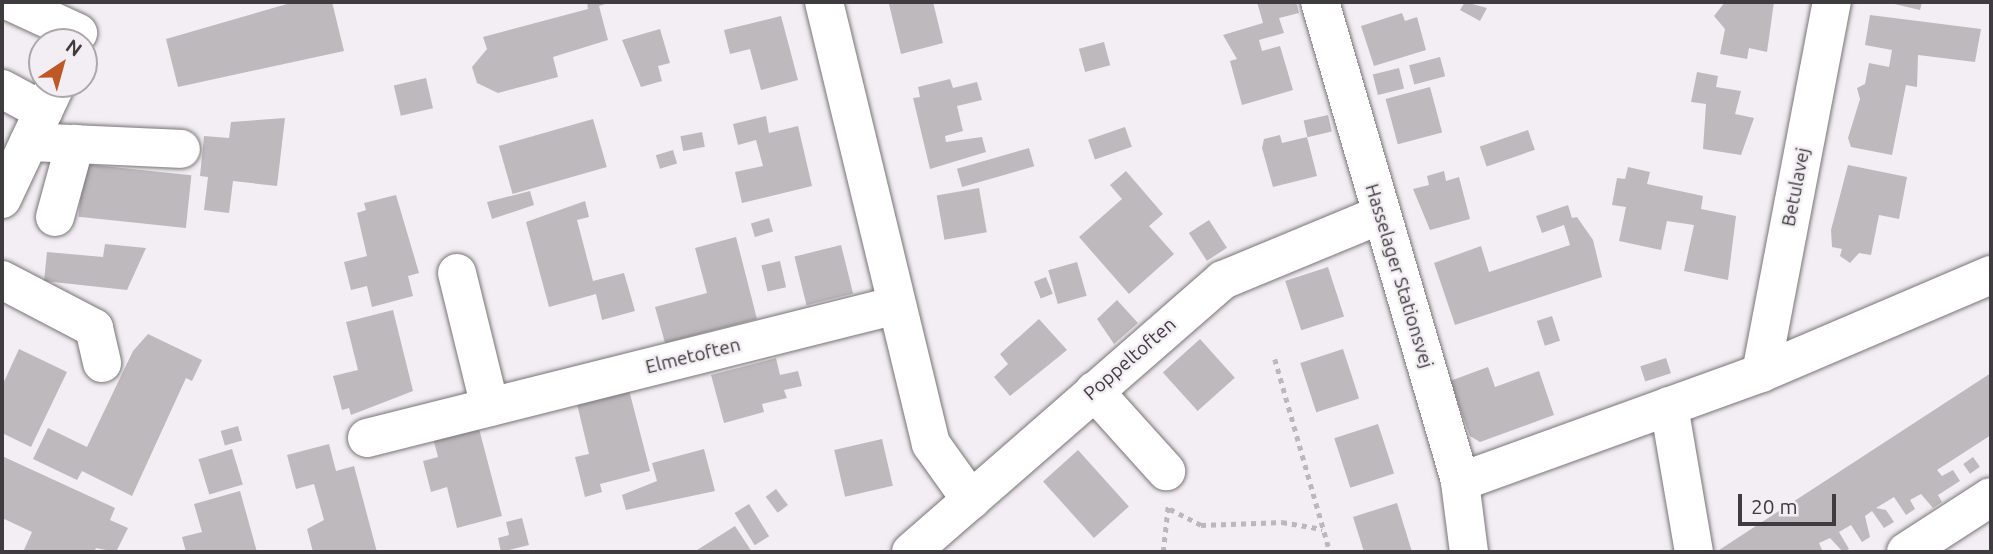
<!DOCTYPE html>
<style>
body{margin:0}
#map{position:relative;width:1993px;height:554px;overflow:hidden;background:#f3eef3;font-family:Ubuntu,sans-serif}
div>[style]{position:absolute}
.building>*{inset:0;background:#beb9bd;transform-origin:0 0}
.path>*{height:4.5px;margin-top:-2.25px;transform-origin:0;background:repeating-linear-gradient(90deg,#bbb7bb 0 5px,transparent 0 10px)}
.roads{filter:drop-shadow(0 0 2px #797478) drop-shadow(0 0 2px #797478)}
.minor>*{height:38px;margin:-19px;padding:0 19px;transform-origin:19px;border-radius:19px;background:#fff}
span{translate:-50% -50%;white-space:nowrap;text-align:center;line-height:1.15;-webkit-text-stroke:5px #f3eef3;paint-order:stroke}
.street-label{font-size:19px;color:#3e3c3e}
.frame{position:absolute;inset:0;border:4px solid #3e3c3e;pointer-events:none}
.north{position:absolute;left:28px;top:28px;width:70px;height:70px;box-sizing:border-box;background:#f3eef3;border:2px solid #aba7ab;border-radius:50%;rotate:36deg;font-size:19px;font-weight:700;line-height:28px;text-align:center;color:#3e3c3e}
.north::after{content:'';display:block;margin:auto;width:24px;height:32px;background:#be5926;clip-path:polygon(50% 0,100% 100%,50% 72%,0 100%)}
.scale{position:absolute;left:1738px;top:494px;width:98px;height:32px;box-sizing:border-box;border:4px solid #3e3c3e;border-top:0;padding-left:9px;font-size:21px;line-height:24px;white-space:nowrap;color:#3e3c3e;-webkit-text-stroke:5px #f3eef3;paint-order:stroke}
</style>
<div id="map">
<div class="building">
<div style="clip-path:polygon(294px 2px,332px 2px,344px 51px,178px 87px,166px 39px)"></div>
<div style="clip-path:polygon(587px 2px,612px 2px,599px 6px,608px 40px,553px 57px,558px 77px,498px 93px,477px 83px,472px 67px,487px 49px,483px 37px,588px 9px)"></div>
<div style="clip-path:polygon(899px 2px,933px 2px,943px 43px,901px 54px,889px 4px)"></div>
<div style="clip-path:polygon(1257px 2px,1296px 2px,1299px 13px,1279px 18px,1284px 33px,1259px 40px,1262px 51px,1280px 46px,1293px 90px,1242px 105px,1230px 61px,1237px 59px,1223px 35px,1263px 23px)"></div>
<div style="clip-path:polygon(1465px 2px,1487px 8px,1480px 21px,1460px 10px)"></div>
<div style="clip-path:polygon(1725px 2px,1774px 2px,1767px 52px,1749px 48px,1747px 59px,1720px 54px,1725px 29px,1714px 16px)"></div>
<div style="clip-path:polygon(1886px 2px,1922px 2px,1920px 10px)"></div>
<div style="clip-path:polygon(1402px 13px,1405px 21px,1417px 17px,1426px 50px,1374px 66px,1361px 26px)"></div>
<div style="clip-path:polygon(1870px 15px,1981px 29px,1975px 62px,1918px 55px,1917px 87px,1906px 85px,1892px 155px,1851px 147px,1848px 138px,1860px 99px,1857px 88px,1865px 84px,1869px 63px,1889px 67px,1892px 50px,1865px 45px)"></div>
<div style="clip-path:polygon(781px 16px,798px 80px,761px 90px,750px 49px,730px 54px,724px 30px)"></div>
<div style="clip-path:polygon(660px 29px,670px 63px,658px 66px,662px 81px,641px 87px,622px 40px)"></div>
<div style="left:1104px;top:42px;width:24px;height:26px;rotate:75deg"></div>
<div style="left:1440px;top:57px;width:20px;height:32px;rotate:75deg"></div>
<div style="left:1399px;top:68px;width:21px;height:27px;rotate:76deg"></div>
<div style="clip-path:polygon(1697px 72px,1718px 76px,1716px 87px,1741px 91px,1735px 114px,1754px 118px,1741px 155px,1703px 149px,1706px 104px,1691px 102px)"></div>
<div style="left:426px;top:78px;width:31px;height:33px;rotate:77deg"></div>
<div style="clip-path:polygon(950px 79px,953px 88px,977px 82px,982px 100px,957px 106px,963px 131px,945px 136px,946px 142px,982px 137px,986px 152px,930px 169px,913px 98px,920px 97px,918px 87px)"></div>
<div style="left:1430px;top:87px;width:47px;height:46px;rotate:75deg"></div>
<div style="left:1328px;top:115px;width:17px;height:25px;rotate:77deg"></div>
<div style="clip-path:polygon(766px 116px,769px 133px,798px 126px,812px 186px,742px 203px,735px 172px,763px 166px,756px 140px,738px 145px,733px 124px)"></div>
<div style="clip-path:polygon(285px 118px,277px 186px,233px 181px,229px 213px,204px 210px,208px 177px,200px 176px,204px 136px,229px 138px,231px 122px)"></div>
<div style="left:593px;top:119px;width:50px;height:98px;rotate:74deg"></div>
<div style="left:1125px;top:127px;width:21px;height:39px;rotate:71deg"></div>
<div style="left:1528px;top:130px;width:21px;height:51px;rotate:71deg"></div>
<div style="left:702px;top:132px;width:15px;height:22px;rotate:79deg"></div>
<div style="clip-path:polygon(1280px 135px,1282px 143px,1307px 137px,1317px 176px,1273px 187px,1262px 148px,1264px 139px)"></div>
<div style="left:1029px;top:148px;width:19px;height:75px;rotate:74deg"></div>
<div style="left:673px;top:150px;width:14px;height:18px;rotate:73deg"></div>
<div style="left:84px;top:164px;width:108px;height:53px;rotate:6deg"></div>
<div style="clip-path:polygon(1848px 165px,1907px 177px,1899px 219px,1879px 215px,1871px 255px,1859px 253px,1850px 263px,1840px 256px,1842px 249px,1832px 247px,1831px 230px)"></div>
<div style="clip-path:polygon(1628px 167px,1650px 172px,1647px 184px,1703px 196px,1701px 209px,1736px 216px,1728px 280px,1684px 271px,1694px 225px,1667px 221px,1661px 250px,1619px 241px,1626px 207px,1612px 205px,1617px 178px,1625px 179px)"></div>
<div style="clip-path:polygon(1126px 171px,1163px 214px,1149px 226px,1174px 254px,1129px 294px,1079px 237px,1122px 199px,1110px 185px)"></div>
<div style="clip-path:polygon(1444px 171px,1446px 181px,1459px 177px,1470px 219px,1430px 230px,1413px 189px,1429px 185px,1427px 176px)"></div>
<div style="left:979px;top:188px;width:45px;height:43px;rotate:80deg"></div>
<div style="clip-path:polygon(530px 191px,534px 205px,492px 219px,487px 202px)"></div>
<div style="clip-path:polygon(396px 195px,419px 273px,408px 276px,413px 296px,372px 307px,367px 286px,351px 290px,344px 262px,367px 256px,357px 213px,366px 210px,364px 203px)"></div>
<div style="clip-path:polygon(585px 201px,589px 217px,577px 220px,593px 281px,624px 273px,635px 311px,602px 320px,596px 294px,549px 307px,526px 222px)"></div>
<div style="clip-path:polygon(1568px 205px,1572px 218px,1577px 217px,1593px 240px,1602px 277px,1455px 325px,1434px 263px,1481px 246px,1489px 272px,1570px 245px,1564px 225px,1542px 233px,1536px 216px)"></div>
<div style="left:769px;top:218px;width:14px;height:19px;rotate:73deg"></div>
<div style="left:1209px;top:220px;width:33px;height:24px;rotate:57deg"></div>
<div style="clip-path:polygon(736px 237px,757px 319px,665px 343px,655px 307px,707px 293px,695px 248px)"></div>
<div style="clip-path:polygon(105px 244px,146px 248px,127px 290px,44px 281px,47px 252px,103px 257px)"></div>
<div style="left:841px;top:245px;width:50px;height:48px;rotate:76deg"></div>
<div style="left:780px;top:261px;width:27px;height:19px;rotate:77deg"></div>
<div style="left:1077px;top:262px;width:35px;height:30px;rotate:74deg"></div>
<div style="left:1328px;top:267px;width:52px;height:45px;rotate:72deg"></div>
<div style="left:1046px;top:277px;width:18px;height:13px;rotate:68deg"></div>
<div style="clip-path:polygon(1117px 300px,1138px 323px,1114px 344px,1097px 319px)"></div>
<div style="clip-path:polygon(393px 310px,413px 391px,351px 415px,349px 408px,342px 410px,333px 376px,358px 370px,346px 322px)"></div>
<div style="left:1552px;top:316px;width:26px;height:16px;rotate:72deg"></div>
<div style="clip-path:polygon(1039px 319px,1067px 350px,1010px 396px,994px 377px,1008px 364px,1000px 354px)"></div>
<div style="clip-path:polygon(148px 334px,202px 360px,192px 381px,186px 378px,132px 496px,82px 471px,77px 480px,33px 459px,48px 428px,87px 447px,133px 351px)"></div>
<div style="left:1200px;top:339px;width:52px;height:50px;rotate:48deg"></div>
<div style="clip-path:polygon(19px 349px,67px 372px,31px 447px,2px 433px,2px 386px)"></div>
<div style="left:1343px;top:349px;width:52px;height:45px;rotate:72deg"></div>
<div style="clip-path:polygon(776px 358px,780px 375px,798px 371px,802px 386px,784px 390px,787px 398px,762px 404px,764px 412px,724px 423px,711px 375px)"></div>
<div style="left:1666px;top:358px;width:16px;height:27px;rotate:72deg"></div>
<div style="clip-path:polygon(1488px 367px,1495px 387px,1539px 371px,1554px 415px,1480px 442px,1470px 436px,1450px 381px)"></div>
<div style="clip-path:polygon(1991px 373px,1991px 435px,1937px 470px,1942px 476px,1953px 470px,1960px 481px,1938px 495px,1942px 502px,1933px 508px,1921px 494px,1910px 500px,1915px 509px,1906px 515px,1894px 497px,1876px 508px,1886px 510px,1894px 522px,1884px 528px,1872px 511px,1865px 516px,1870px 537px,1862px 542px,1851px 525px,1839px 532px,1849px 549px,1843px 552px,1830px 538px,1819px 543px,1823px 552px,1716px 552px)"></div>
<div style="clip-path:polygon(629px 390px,650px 471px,600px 484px,602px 492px,585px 497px,575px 457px,589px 454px,577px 404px)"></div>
<div style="left:1378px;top:424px;width:52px;height:46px;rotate:72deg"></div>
<div style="clip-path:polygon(478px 425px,502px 516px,457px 528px,447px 487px,431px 492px,423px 461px,438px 457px,433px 438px)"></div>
<div style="left:238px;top:426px;width:15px;height:18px;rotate:74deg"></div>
<div style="left:882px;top:439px;width:48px;height:49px;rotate:77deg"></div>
<div style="clip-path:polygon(329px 444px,336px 471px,354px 466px,377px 552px,313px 552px,307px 529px,324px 520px,314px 484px,296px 489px,287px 455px)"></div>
<div style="left:232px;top:449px;width:37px;height:35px;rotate:73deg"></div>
<div style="clip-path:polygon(704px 449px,715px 491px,626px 510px,622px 495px,657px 481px,652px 463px)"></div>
<div style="left:1078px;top:450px;width:76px;height:47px;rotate:48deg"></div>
<div style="clip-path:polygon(2px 456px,115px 508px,110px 520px,128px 528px,116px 552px,96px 548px,94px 552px,23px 552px,32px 532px,2px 518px)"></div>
<div style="left:1973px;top:457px;width:12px;height:12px;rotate:55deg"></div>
<div style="left:776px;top:489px;width:20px;height:13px;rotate:53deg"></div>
<div style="clip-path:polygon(240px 491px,257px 552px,186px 552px,182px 537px,202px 532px,194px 504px)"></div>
<div style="clip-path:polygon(1397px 503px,1412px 552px,1364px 552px,1353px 517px)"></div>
<div style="left:749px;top:504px;width:38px;height:17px;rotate:58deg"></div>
<div style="clip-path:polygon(522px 518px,529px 545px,501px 552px,498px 538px,509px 535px,506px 522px)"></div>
<div style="clip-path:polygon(735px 526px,752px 552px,694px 552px)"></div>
</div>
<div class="path">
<div style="left:1275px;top:359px;width:201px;rotate:74.1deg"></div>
<div style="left:1170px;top:509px;width:35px;rotate:27deg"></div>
<div style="left:1201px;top:525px;width:81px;rotate:-2.1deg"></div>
<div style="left:1282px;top:522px;width:41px;rotate:9.9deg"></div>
<div style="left:1163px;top:552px;width:46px;rotate:-83.8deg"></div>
</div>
<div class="roads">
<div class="minor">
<div style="left:11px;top:2px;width:74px;rotate:24.8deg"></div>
<div style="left:824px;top:2px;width:455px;rotate:76.4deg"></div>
<div style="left:931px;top:444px;width:69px;rotate:54.5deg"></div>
<div style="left:1320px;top:2px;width:500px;rotate:73.7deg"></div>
<div style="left:1460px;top:482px;width:71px;rotate:82.7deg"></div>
<div style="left:2px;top:89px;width:47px;rotate:28.2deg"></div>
<div style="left:29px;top:142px;width:152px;rotate:2.6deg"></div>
<div style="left:2px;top:199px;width:127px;rotate:-64.8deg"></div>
<div style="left:55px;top:217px;width:76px;rotate:-74.7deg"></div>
<div style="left:457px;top:273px;width:138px;rotate:76.2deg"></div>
<div style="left:2px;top:280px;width:104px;rotate:27.6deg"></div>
<div style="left:94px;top:328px;width:36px;rotate:77deg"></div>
<div style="left:1761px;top:373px;width:378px;rotate:-79.2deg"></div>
<div style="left:1094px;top:391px;width:108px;rotate:48deg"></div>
<div style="left:1669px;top:406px;width:148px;rotate:80.3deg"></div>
<div style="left:367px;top:438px;width:546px;rotate:-14.09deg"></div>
<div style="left:1460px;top:482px;width:320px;rotate:-19.9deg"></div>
<div style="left:1761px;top:373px;width:250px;rotate:-23.1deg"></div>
<div style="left:911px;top:552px;width:414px;rotate:-41.1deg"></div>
<div style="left:1223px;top:280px;width:170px;rotate:-22.5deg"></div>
<div style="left:1906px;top:552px;width:101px;rotate:-32.9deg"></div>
</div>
</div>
<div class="street-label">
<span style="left:1796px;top:187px;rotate:-79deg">Betulavej</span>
<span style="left:1399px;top:276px;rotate:73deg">Hasselager Stationsvej</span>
<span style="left:693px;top:356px;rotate:-14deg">Elmetoften</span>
<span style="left:1130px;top:359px;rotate:-41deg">Poppeltoften</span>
</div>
<div class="frame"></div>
<div class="north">N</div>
<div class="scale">20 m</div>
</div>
